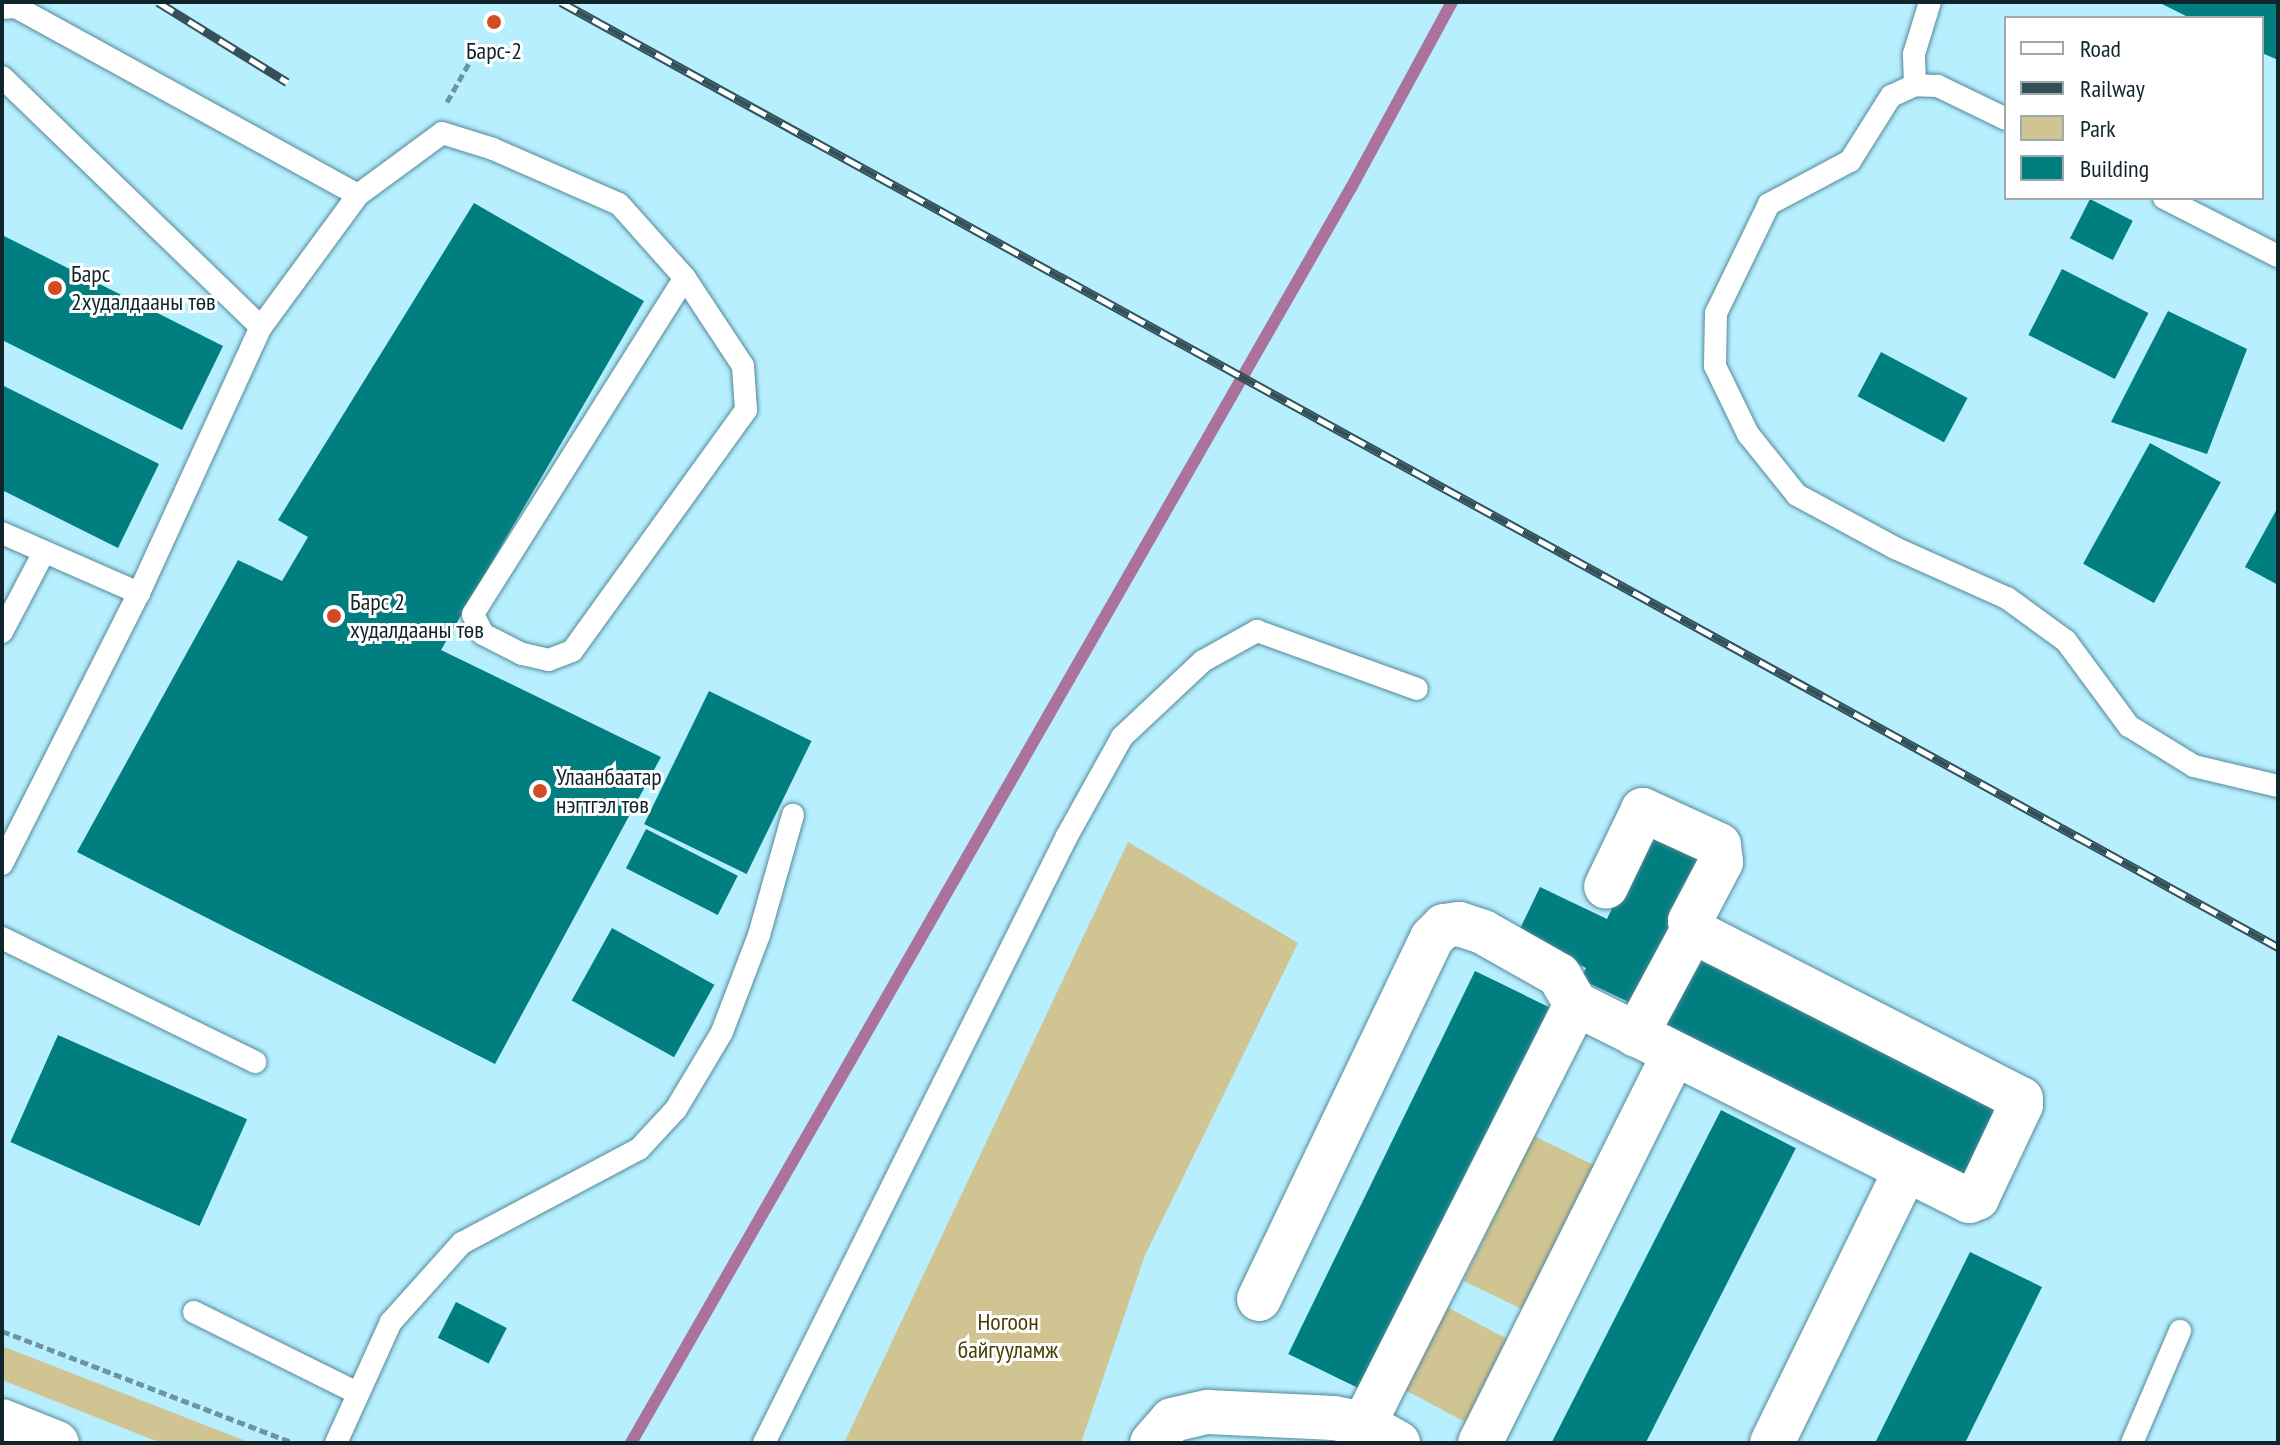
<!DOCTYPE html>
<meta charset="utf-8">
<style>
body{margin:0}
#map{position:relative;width:2280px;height:1445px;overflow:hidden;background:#b7efff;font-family:"PT Sans Narrow",sans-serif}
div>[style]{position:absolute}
.green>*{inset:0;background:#d0c493;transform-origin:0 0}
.stream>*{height:12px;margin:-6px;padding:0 6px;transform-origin:6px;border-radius:6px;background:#ab729c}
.building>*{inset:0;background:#007e80;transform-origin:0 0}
.path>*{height:5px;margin-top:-2.5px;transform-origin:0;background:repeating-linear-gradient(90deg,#6c95a1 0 8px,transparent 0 12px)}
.roads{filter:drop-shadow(0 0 2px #548997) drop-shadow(0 0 2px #548997)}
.lane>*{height:22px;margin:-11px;padding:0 11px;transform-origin:11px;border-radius:11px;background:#fff}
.street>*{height:44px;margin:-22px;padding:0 22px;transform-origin:22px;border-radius:22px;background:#fff}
.highway>*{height:44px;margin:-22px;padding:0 22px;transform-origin:22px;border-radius:22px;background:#fff}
.rail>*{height:9px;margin-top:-4.5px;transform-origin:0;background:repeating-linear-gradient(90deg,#fff 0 18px,#335159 0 36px);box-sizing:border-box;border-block:2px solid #335159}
.dots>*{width:22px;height:22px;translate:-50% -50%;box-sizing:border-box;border:4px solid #fff;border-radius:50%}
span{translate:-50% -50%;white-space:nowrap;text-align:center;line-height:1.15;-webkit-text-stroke:6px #fff;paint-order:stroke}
.poi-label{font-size:24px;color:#0f252b}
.left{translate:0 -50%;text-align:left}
.park-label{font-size:24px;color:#483d02}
.frame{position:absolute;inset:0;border:4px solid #0f252b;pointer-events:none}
.legend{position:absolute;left:2004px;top:16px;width:260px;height:184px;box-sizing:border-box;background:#fff;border:2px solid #9fa8aa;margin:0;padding:10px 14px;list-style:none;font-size:24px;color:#0f252b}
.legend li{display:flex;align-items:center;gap:16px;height:40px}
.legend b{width:40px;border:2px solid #9fa8aa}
</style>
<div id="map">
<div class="green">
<div style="clip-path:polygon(1128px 842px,1298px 943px,1145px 1255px,1081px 1443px,844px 1443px)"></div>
<div style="left:1534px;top:1136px;width:67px;height:161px;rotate:26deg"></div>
<div style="left:1447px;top:1307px;width:72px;height:93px;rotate:28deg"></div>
<div style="clip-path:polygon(2px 1346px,251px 1443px,161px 1443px,2px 1380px)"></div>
</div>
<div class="stream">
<div style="left:631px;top:1443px;width:1447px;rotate:-60.16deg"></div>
<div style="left:1351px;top:188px;width:212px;rotate:-61.5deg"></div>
</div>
<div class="building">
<div style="clip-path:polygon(2158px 2px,2278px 2px,2278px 60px,2262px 53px,2262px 18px,2190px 18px)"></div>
<div style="left:2090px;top:199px;width:48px;height:44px;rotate:27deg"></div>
<div style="clip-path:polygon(474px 203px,644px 301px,441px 650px,661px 757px,495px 1064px,77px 852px,238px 560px,282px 581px,308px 537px,278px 520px)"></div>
<div style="clip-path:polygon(2px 235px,223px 346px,182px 430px,2px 340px)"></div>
<div style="left:2062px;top:269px;width:97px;height:74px;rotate:27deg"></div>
<div style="clip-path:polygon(2168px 311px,2247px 349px,2207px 454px,2111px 422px)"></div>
<div style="left:1881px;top:352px;width:98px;height:50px;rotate:28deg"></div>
<div style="clip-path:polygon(2px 385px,159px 464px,118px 548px,2px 490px)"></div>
<div style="left:2150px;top:443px;width:81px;height:138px;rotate:29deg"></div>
<div style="clip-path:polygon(2278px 507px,2278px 585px,2245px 567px)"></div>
<div style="left:709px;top:691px;width:114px;height:148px;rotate:26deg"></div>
<div style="clip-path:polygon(1650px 827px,1708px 854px,1637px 1006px,1580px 979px,1586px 968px,1517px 935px,1540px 887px,1607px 919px)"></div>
<div style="left:646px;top:829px;width:103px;height:44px;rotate:27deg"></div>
<div style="left:612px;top:928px;width:117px;height:83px;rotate:29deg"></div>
<div style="left:1690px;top:956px;width:348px;height:86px;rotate:25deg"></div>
<div style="left:1475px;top:971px;width:83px;height:426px;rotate:26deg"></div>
<div style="left:58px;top:1035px;width:207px;height:117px;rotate:24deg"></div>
<div style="left:1721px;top:1110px;width:84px;height:372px;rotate:27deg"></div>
<div style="clip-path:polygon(1970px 1252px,2042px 1287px,1965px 1443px,1875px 1443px)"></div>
<div style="left:456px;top:1302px;width:57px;height:40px;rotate:27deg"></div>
</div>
<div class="path">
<div style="left:447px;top:102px;width:63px;rotate:-60.6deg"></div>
<div style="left:2px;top:1331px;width:313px;rotate:21deg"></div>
</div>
<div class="roads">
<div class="lane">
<div style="left:2px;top:8px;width:14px;rotate:-4deg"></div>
<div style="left:16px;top:7px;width:390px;rotate:28.8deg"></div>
<div style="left:2px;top:77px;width:360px;rotate:44deg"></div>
<div style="left:1915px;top:85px;width:31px;rotate:-92deg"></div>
<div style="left:1914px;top:54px;width:54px;rotate:-72.9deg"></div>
<div style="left:2006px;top:119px;width:76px;rotate:-154.1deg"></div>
<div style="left:1938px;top:86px;width:23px;rotate:-178deg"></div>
<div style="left:1915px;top:85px;width:26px;rotate:155deg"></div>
<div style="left:1891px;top:96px;width:77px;rotate:122.2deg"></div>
<div style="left:1850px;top:161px;width:92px;rotate:152deg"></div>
<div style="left:1769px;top:204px;width:121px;rotate:115.9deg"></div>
<div style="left:1716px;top:313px;width:53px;rotate:91.1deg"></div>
<div style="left:1715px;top:366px;width:76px;rotate:64.1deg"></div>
<div style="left:1748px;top:434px;width:78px;rotate:51.2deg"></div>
<div style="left:1797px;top:495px;width:111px;rotate:28.4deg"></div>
<div style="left:1895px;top:548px;width:123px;rotate:24.1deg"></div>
<div style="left:2007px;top:598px;width:73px;rotate:36.1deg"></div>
<div style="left:2066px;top:641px;width:106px;rotate:53.5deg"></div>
<div style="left:2129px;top:726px;width:76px;rotate:31.6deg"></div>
<div style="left:2194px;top:766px;width:86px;rotate:13.4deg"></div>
<div style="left:2164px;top:198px;width:128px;rotate:27deg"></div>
<div style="left:2px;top:533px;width:150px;rotate:23.7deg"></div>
<div style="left:2px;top:632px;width:90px;rotate:-62.3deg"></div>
<div style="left:2px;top:864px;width:304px;rotate:-63.2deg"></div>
<div style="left:139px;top:593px;width:293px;rotate:-65.4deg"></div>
<div style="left:261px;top:327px;width:164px;rotate:-53.7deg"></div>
<div style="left:358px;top:195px;width:104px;rotate:-36.4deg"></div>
<div style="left:442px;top:133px;width:53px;rotate:17.4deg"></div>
<div style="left:493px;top:149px;width:137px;rotate:23.6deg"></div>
<div style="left:619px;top:204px;width:99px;rotate:48.3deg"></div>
<div style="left:685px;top:278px;width:105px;rotate:56.6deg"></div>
<div style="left:743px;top:366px;width:44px;rotate:86.1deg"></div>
<div style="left:746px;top:410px;width:297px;rotate:125.8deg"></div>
<div style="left:572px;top:651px;width:25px;rotate:159deg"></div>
<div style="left:549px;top:660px;width:28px;rotate:-167deg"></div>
<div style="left:522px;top:654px;width:44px;rotate:-152.9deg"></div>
<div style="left:483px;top:634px;width:22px;rotate:-117deg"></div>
<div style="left:473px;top:614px;width:397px;rotate:-57.8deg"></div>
<div style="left:2px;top:938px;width:282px;rotate:26.1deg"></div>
<div style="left:194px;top:1312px;width:182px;rotate:26.4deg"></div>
<div style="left:336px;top:1443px;width:133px;rotate:-65.6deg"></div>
<div style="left:391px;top:1322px;width:106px;rotate:-48.1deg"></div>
<div style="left:462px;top:1243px;width:200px;rotate:-28deg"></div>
<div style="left:639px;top:1149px;width:54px;rotate:-47.2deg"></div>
<div style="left:676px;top:1109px;width:90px;rotate:-59.1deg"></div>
<div style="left:722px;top:1032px;width:104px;rotate:-69.1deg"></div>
<div style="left:759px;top:935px;width:125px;rotate:-74.2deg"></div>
<div style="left:764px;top:1443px;width:678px;rotate:-63.47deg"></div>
<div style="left:1067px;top:836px;width:113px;rotate:-60.9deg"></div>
<div style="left:1122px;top:737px;width:111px;rotate:-43.2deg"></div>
<div style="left:1203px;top:661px;width:62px;rotate:-29.1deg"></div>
<div style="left:1257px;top:631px;width:170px;rotate:19.9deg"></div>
<div style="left:2132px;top:1443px;width:122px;rotate:-66.8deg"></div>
</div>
<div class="street">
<div style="left:1636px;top:1035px;width:118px;rotate:-61.7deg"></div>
<div style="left:1259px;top:1299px;width:400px;rotate:-64.4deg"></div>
<div style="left:1432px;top:938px;width:17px;rotate:-45deg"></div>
<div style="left:1444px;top:926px;width:15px;rotate:-8deg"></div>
<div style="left:1459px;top:924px;width:25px;rotate:18deg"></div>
<div style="left:1483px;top:932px;width:87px;rotate:29.5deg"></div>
<div style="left:1559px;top:975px;width:34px;rotate:60deg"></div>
<div style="left:1364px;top:1424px;width:470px;rotate:-63.2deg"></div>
<div style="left:1576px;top:1004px;width:440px;rotate:26.6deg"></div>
<div style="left:1969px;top:1201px;width:9px;rotate:-21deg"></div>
<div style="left:1977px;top:1198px;width:103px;rotate:-64.7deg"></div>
<div style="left:2021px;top:1105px;width:6px;rotate:-90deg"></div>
<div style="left:2021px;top:1099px;width:369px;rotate:-152.9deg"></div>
<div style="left:1692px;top:931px;width:10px;rotate:-101deg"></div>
<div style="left:1690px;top:921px;width:67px;rotate:-62.3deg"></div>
<div style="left:1721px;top:862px;width:17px;rotate:-97deg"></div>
<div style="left:1719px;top:845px;width:84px;rotate:-155.3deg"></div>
<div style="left:1643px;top:810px;width:85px;rotate:115.7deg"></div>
<div style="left:1152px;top:1443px;width:30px;rotate:-49deg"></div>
<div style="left:1172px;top:1420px;width:37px;rotate:-13deg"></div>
<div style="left:1208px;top:1412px;width:126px;rotate:2.7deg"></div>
<div style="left:1334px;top:1418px;width:31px;rotate:11deg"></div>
<div style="left:1364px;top:1424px;width:39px;rotate:29deg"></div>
<div style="left:1480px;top:1443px;width:435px;rotate:-63.5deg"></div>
<div style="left:1772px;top:1443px;width:301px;rotate:-63.9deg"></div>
</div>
<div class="highway">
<div style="left:2px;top:1421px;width:59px;rotate:21.8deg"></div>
</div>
</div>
<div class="rail">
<div style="left:158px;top:2px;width:152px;rotate:31.8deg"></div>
<div style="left:561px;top:2px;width:1960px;rotate:28.83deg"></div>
</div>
<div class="dots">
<div style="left:494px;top:22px;background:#d34b22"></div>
<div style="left:55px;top:288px;background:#d34b22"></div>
<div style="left:334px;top:616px;background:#d34b22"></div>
<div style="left:540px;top:791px;background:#d34b22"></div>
</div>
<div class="poi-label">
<span style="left:494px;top:51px">Барс-2</span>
<span class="left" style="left:71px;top:288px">Барс<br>2худалдааны төв</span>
<span class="left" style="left:350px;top:616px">Барс 2<br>худалдааны төв</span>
<span class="left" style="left:556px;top:791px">Улаанбаатар<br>нэгтгэл төв</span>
</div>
<div class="park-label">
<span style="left:1008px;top:1336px">Ногоон<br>байгууламж</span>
</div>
<div class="frame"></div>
<ul class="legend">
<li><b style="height:10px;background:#fff"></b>Road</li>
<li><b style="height:10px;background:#335159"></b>Railway</li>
<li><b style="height:22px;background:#d0c493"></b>Park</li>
<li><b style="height:22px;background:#007e80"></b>Building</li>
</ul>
</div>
